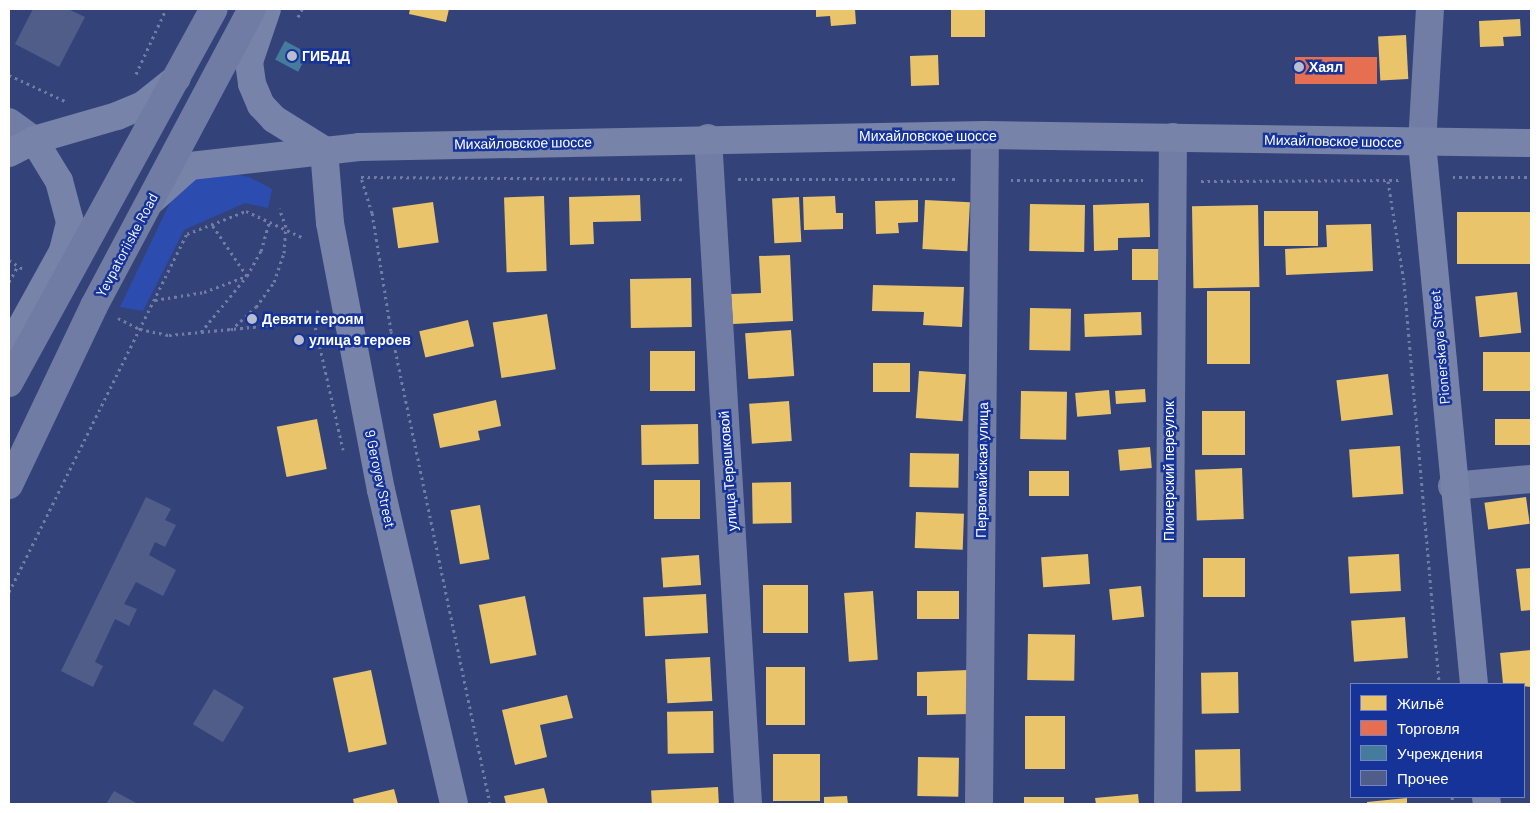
<!DOCTYPE html>
<meta charset="utf-8">
<style>
body{margin:0}
#map{position:relative;width:1540px;height:813px;overflow:hidden;background:#33437a;font-family:Barlow,sans-serif}
div>[style]{position:absolute}
.green>*{inset:0;background:#2c4cb0}
.homes>*{inset:0;background:#e9c46a;transform-origin:0 0}
.shops>*{inset:0;background:#e76f51;transform-origin:0 0}
.public>*{inset:0;background:#457b9d;transform-origin:0 0}
.building>*{inset:0;background:#505d89;transform-origin:0 0}
.path>*{height:3px;margin-top:-1.5px;transform-origin:0;background:repeating-linear-gradient(90deg,#727da5 0 2.5px,transparent 0 6.5px)}
.street>*{height:28px;margin:-14px;padding:0 14px;transform-origin:14px;border-radius:14px;background:#727da5}
.secondary>*{height:28px;margin:-14px;padding:0 14px;transform-origin:14px;border-radius:14px;background:#7883a9}
.primary>*{height:28px;margin:-14px;padding:0 14px;transform-origin:14px;border-radius:14px;background:#707ca3}
.dots>*{width:14px;height:14px;translate:-50% -50%;box-sizing:border-box;border:2px solid #153398;border-radius:50%}
span{translate:-50% -50%;white-space:nowrap;text-align:center;line-height:1.15;-webkit-text-stroke:5px #153398;paint-order:stroke}
.poi-label{font-size:14px;color:#fff;font-weight:700}
.left{translate:0 -50%;text-align:left}
.street-label{font-size:14px;color:#fff}
.frame{position:absolute;inset:0;border:10px solid #fff;pointer-events:none}
.legend{position:absolute;left:1350px;top:683px;width:175px;height:115px;box-sizing:border-box;background:#153398;border:1px solid #7385c1;margin:0;padding:6px 9px;list-style:none;font-size:15px;color:#fff}
.legend li{display:flex;align-items:center;gap:10px;height:25px}
.legend b{width:25px;border:1px solid #7385c1}
</style>
<div id="map">
<div class="green">
<div style="clip-path:polygon(212px 170px,249px 177px,272px 189px,268px 208px,245px 203px,184px 230px,143px 311px,120px 307px,179px 184px)"></div>
</div>
<div class="homes">
<div style="clip-path:polygon(410px 9px,449px 9px,446px 22px,409px 14px)"></div>
<div style="clip-path:polygon(816px 9px,855px 9px,856px 24px,831px 26px,830px 16px,816px 17px)"></div>
<div style="left:951px;top:9px;width:34px;height:28px"></div>
<div style="clip-path:polygon(1520px 19px,1521px 36px,1503px 37px,1504px 46px,1480px 47px,1479px 21px)"></div>
<div style="left:1406px;top:35px;width:44px;height:28px;rotate:87deg"></div>
<div style="left:938px;top:55px;width:30px;height:28px;rotate:88deg"></div>
<div style="clip-path:polygon(640px 195px,641px 221px,593px 222px,594px 244px,570px 245px,569px 197px)"></div>
<div style="left:544px;top:196px;width:75px;height:40px;rotate:88deg"></div>
<div style="clip-path:polygon(835px 196px,836px 213px,843px 213px,843px 229px,804px 230px,803px 197px)"></div>
<div style="left:799px;top:197px;width:45px;height:27px;rotate:87deg"></div>
<div style="clip-path:polygon(918px 200px,918px 222px,898px 223px,899px 233px,876px 234px,875px 201px)"></div>
<div style="left:925px;top:200px;width:45px;height:49px;rotate:3deg"></div>
<div style="left:433px;top:202px;width:41px;height:41px;rotate:82deg"></div>
<div style="clip-path:polygon(1149px 203px,1150px 237px,1118px 238px,1118px 250px,1094px 251px,1093px 205px)"></div>
<div style="left:1030px;top:204px;width:55px;height:47px;rotate:1deg"></div>
<div style="left:1258px;top:205px;width:82px;height:66px;rotate:89deg"></div>
<div style="left:1264px;top:211px;width:54px;height:35px"></div>
<div style="left:1531px;top:212px;width:52px;height:74px;rotate:90deg"></div>
<div style="clip-path:polygon(1371px 224px,1373px 271px,1286px 275px,1285px 249px,1327px 247px,1326px 225px)"></div>
<div style="left:1132px;top:249px;width:30px;height:31px"></div>
<div style="clip-path:polygon(790px 255px,793px 321px,733px 324px,731px 294px,761px 293px,759px 256px)"></div>
<div style="left:691px;top:278px;width:49px;height:61px;rotate:89deg"></div>
<div style="clip-path:polygon(873px 285px,964px 287px,962px 327px,923px 325px,924px 312px,872px 311px)"></div>
<div style="left:1207px;top:291px;width:43px;height:73px"></div>
<div style="left:1517px;top:292px;width:41px;height:42px;rotate:84deg"></div>
<div style="left:1030px;top:308px;width:41px;height:42px;rotate:1deg"></div>
<div style="left:1141px;top:312px;width:23px;height:57px;rotate:88deg"></div>
<div style="left:547px;top:314px;width:56px;height:55px;rotate:81deg"></div>
<div style="left:468px;top:320px;width:27px;height:50px;rotate:77deg"></div>
<div style="left:791px;top:330px;width:46px;height:46px;rotate:86deg"></div>
<div style="left:650px;top:351px;width:45px;height:40px"></div>
<div style="left:1531px;top:352px;width:39px;height:48px;rotate:90deg"></div>
<div style="left:873px;top:363px;width:37px;height:29px"></div>
<div style="left:919px;top:371px;width:47px;height:47px;rotate:4deg"></div>
<div style="left:1388px;top:374px;width:41px;height:52px;rotate:83deg"></div>
<div style="left:1145px;top:389px;width:13px;height:30px;rotate:86deg"></div>
<div style="left:1109px;top:390px;width:24px;height:34px;rotate:85deg"></div>
<div style="left:1021px;top:391px;width:46px;height:48px;rotate:1deg"></div>
<div style="clip-path:polygon(496px 400px,501px 426px,478px 431px,480px 440px,440px 448px,433px 414px)"></div>
<div style="left:789px;top:401px;width:40px;height:40px;rotate:86deg"></div>
<div style="left:1202px;top:411px;width:43px;height:44px"></div>
<div style="left:317px;top:419px;width:51px;height:41px;rotate:79deg"></div>
<div style="left:1531px;top:419px;width:26px;height:36px;rotate:90deg"></div>
<div style="left:698px;top:424px;width:40px;height:57px;rotate:89deg"></div>
<div style="left:1400px;top:446px;width:48px;height:51px;rotate:86deg"></div>
<div style="left:1150px;top:447px;width:21px;height:32px;rotate:85deg"></div>
<div style="left:910px;top:453px;width:49px;height:34px;rotate:1deg"></div>
<div style="left:1242px;top:468px;width:51px;height:47px;rotate:88deg"></div>
<div style="left:1069px;top:471px;width:25px;height:40px;rotate:90deg"></div>
<div style="left:700px;top:480px;width:39px;height:46px;rotate:90deg"></div>
<div style="left:791px;top:482px;width:41px;height:39px;rotate:89deg"></div>
<div style="left:1526px;top:497px;width:27px;height:42px;rotate:82deg"></div>
<div style="left:480px;top:505px;width:55px;height:30px;rotate:80deg"></div>
<div style="left:916px;top:512px;width:48px;height:36px;rotate:2deg"></div>
<div style="left:1088px;top:554px;width:30px;height:47px;rotate:86deg"></div>
<div style="left:1399px;top:554px;width:37px;height:51px;rotate:87deg"></div>
<div style="left:699px;top:555px;width:30px;height:38px;rotate:86deg"></div>
<div style="left:1203px;top:558px;width:42px;height:39px"></div>
<div style="clip-path:polygon(1531px 568px,1531px 610px,1521px 611px,1516px 569px)"></div>
<div style="left:763px;top:585px;width:45px;height:48px"></div>
<div style="left:1141px;top:586px;width:31px;height:32px;rotate:84deg"></div>
<div style="left:873px;top:591px;width:69px;height:29px;rotate:86deg"></div>
<div style="left:917px;top:591px;width:42px;height:28px"></div>
<div style="left:706px;top:594px;width:39px;height:63px;rotate:87deg"></div>
<div style="left:525px;top:596px;width:60px;height:47px;rotate:79deg"></div>
<div style="left:1405px;top:617px;width:41px;height:54px;rotate:86deg"></div>
<div style="left:1028px;top:634px;width:47px;height:46px;rotate:1deg"></div>
<div style="clip-path:polygon(1531px 650px,1531px 687px,1503px 684px,1500px 653px)"></div>
<div style="left:710px;top:657px;width:44px;height:45px;rotate:87deg"></div>
<div style="left:766px;top:667px;width:39px;height:58px"></div>
<div style="left:371px;top:670px;width:76px;height:39px;rotate:78deg"></div>
<div style="clip-path:polygon(968px 670px,969px 714px,927px 715px,927px 696px,917px 696px,917px 672px)"></div>
<div style="left:1238px;top:672px;width:41px;height:37px;rotate:89deg"></div>
<div style="clip-path:polygon(567px 695px,573px 718px,540px 725px,547px 757px,515px 765px,502px 710px)"></div>
<div style="left:713px;top:711px;width:42px;height:46px;rotate:89deg"></div>
<div style="left:1065px;top:716px;width:53px;height:40px;rotate:90deg"></div>
<div style="left:1240px;top:749px;width:42px;height:45px;rotate:89deg"></div>
<div style="left:820px;top:754px;width:47px;height:47px;rotate:90deg"></div>
<div style="left:918px;top:757px;width:41px;height:39px;rotate:1deg"></div>
<div style="left:718px;top:787px;width:17px;height:67px;rotate:87deg"></div>
<div style="clip-path:polygon(544px 788px,548px 804px,506px 804px,504px 796px)"></div>
<div style="clip-path:polygon(394px 789px,398px 804px,354px 804px,353px 799px)"></div>
<div style="clip-path:polygon(1138px 794px,1139px 804px,1096px 804px,1095px 798px)"></div>
<div style="clip-path:polygon(847px 796px,848px 804px,824px 804px,824px 797px)"></div>
<div style="left:1024px;top:797px;width:40px;height:7px"></div>
<div style="clip-path:polygon(1407px 798px,1407px 804px,1367px 804px,1367px 802px)"></div>
</div>
<div class="shops">
<div style="left:1377px;top:57px;width:27px;height:82px;rotate:90deg"></div>
</div>
<div class="public">
<div style="left:285px;top:41px;width:26px;height:21px;rotate:28deg"></div>
</div>
<div class="building">
<div style="clip-path:polygon(33px 9px,68px 9px,85px 17px,59px 67px,15px 44px)"></div>
<div style="clip-path:polygon(146px 497px,171px 509px,165px 520px,176px 525px,165px 547px,155px 542px,149px 555px,176px 570px,163px 596px,136px 582px,124px 604px,137px 609px,129px 626px,115px 619px,95px 662px,103px 666px,93px 687px,61px 671px)"></div>
<div style="left:214px;top:689px;width:35px;height:41px;rotate:31deg"></div>
<div style="clip-path:polygon(114px 791px,138px 804px,106px 804px)"></div>
</div>
<div class="path">
<div style="left:298px;top:17px;width:9px;rotate:-63deg"></div>
<div style="left:136px;top:74px;width:72px;rotate:-65.2deg"></div>
<div style="left:9px;top:75px;width:62px;rotate:24.9deg"></div>
<div style="left:1453px;top:177px;width:78px"></div>
<div style="left:738px;top:179px;width:219px"></div>
<div style="left:1011px;top:180px;width:134px"></div>
<div style="left:1201px;top:181px;width:198px;rotate:-0.3deg"></div>
<div style="left:1388px;top:181px;width:102px;rotate:81deg"></div>
<div style="left:1404px;top:282px;width:404px;rotate:85deg"></div>
<div style="left:9px;top:260px;width:17px;rotate:33deg"></div>
<div style="left:9px;top:282px;width:18px;rotate:-61deg"></div>
<div style="left:155px;top:300px;width:50px;rotate:-9.3deg"></div>
<div style="left:204px;top:292px;width:46px;rotate:-20.4deg"></div>
<div style="left:247px;top:276px;width:64px;rotate:-124.2deg"></div>
<div style="left:318px;top:310px;width:12px;rotate:110deg"></div>
<div style="left:314px;top:321px;width:132px;rotate:77.3deg"></div>
<div style="left:118px;top:318px;width:25px;rotate:27deg"></div>
<div style="left:140px;top:329px;width:30px;rotate:12deg"></div>
<div style="left:169px;top:335px;width:146px;rotate:-5.5deg"></div>
<div style="left:231px;top:330px;width:34px;rotate:-43deg"></div>
<div style="left:256px;top:307px;width:31px;rotate:-54deg"></div>
<div style="left:274px;top:282px;width:31px;rotate:-71deg"></div>
<div style="left:284px;top:253px;width:26px;rotate:-86deg"></div>
<div style="left:286px;top:227px;width:20px;rotate:-110deg"></div>
<div style="left:201px;top:332px;width:72px;rotate:-50.6deg"></div>
<div style="left:247px;top:276px;width:29px;rotate:-61deg"></div>
<div style="left:261px;top:251px;width:32px;rotate:-74deg"></div>
<div style="left:9px;top:592px;width:400px;rotate:-63.6deg"></div>
<div style="left:187px;top:234px;width:63px;rotate:-21.3deg"></div>
<div style="left:246px;top:211px;width:64px;rotate:25deg"></div>
<div style="left:1452px;top:797px;width:7px;rotate:82deg"></div>
<div style="left:490px;top:804px;width:483px;rotate:-101.8deg"></div>
<div style="left:391px;top:331px;width:120px;rotate:-99.1deg"></div>
<div style="left:372px;top:213px;width:38px;rotate:-107deg"></div>
<div style="left:361px;top:177px;width:324px;rotate:0.4deg"></div>
</div>
<div class="street">
<div style="left:9px;top:122px;width:31px;rotate:36deg"></div>
<div style="left:708px;top:138px;width:667px;rotate:86.56deg"></div>
<div style="left:1422px;top:143px;width:134px;rotate:-86.6deg"></div>
<div style="left:1452px;top:486px;width:79px;rotate:-5.1deg"></div>
<div style="left:979px;top:804px;width:669px;rotate:-89.49deg"></div>
<div style="left:1168px;top:804px;width:667px;rotate:-89.57deg"></div>
</div>
<div class="secondary">
<div style="left:267px;top:9px;width:56px;rotate:108.8deg"></div>
<div style="left:249px;top:62px;width:22px;rotate:82deg"></div>
<div style="left:252px;top:84px;width:23px;rotate:67deg"></div>
<div style="left:261px;top:105px;width:19px;rotate:47deg"></div>
<div style="left:274px;top:119px;width:59px;rotate:31.8deg"></div>
<div style="left:1422px;top:143px;width:543px;rotate:84.51deg"></div>
<div style="left:324px;top:150px;width:73px;rotate:85.3deg"></div>
<div style="left:330px;top:223px;width:272px;rotate:79.2deg"></div>
<div style="left:381px;top:490px;width:322px;rotate:76.9deg"></div>
<div style="left:9px;top:153px;width:28px;rotate:-27deg"></div>
<div style="left:34px;top:140px;width:86px;rotate:-16.1deg"></div>
<div style="left:117px;top:116px;width:28px;rotate:-23deg"></div>
<div style="left:143px;top:105px;width:43px;rotate:-38.5deg"></div>
<div style="left:152px;top:200px;width:51px;rotate:-41.8deg"></div>
<div style="left:190px;top:166px;width:170px;rotate:-6.4deg"></div>
<div style="left:359px;top:147px;width:626px;rotate:-1.1deg"></div>
<div style="left:985px;top:135px;width:546px;rotate:0.84deg"></div>
<div style="left:9px;top:349px;width:112px;rotate:-61.1deg"></div>
<div style="left:63px;top:251px;width:30px;rotate:-76deg"></div>
<div style="left:70px;top:222px;width:42px;rotate:-105deg"></div>
<div style="left:59px;top:181px;width:48px;rotate:-121.4deg"></div>
<div style="left:1486px;top:797px;width:7px;rotate:82deg"></div>
</div>
<div class="primary">
<div style="left:9px;top:383px;width:426px;rotate:-61.3deg"></div>
<div style="left:9px;top:485px;width:198px;rotate:-64.6deg"></div>
<div style="left:94px;top:306px;width:336px;rotate:-62deg"></div>
</div>
<div class="dots">
<div style="left:292px;top:56px;background:#b8bdd0"></div>
<div style="left:1299px;top:67px;background:#b8bdd0"></div>
<div style="left:252px;top:319px;background:#b8bdd0"></div>
<div style="left:299px;top:340px;background:#b8bdd0"></div>
</div>
<div class="poi-label">
<span class="left" style="left:302px;top:56px">ГИБДД</span>
<span class="left" style="left:1309px;top:67px">Хаял</span>
<span class="left" style="left:262px;top:319px">Девяти героям</span>
<span class="left" style="left:309px;top:340px">улица 9 героев</span>
</div>
<div class="street-label">
<span style="left:928px;top:136px">Михайловское шоссе</span>
<span style="left:1333px;top:141px;rotate:1deg">Михайловское шоссе</span>
<span style="left:523px;top:143px;rotate:-1deg">Михайловское шоссе</span>
<span style="left:127px;top:245px;rotate:-62deg">Yevpatoriiske Road</span>
<span style="left:1440px;top:347px;rotate:-95deg">Pionerskaya Street</span>
<span style="left:982px;top:470px;rotate:-89deg">Первомайская улица</span>
<span style="left:728px;top:471px;rotate:-94deg">улица Терешковой</span>
<span style="left:1169px;top:471px;rotate:-90deg">Пионерский переулок</span>
<span style="left:380px;top:479px;rotate:78deg">9 Geroyev Street</span>
</div>
<div class="frame"></div>
<ul class="legend">
<li><b style="height:14px;background:#e9c46a"></b>Жильё</li>
<li><b style="height:14px;background:#e76f51"></b>Торговля</li>
<li><b style="height:14px;background:#457b9d"></b>Учреждения</li>
<li><b style="height:14px;background:#505d89"></b>Прочее</li>
</ul>
</div>
